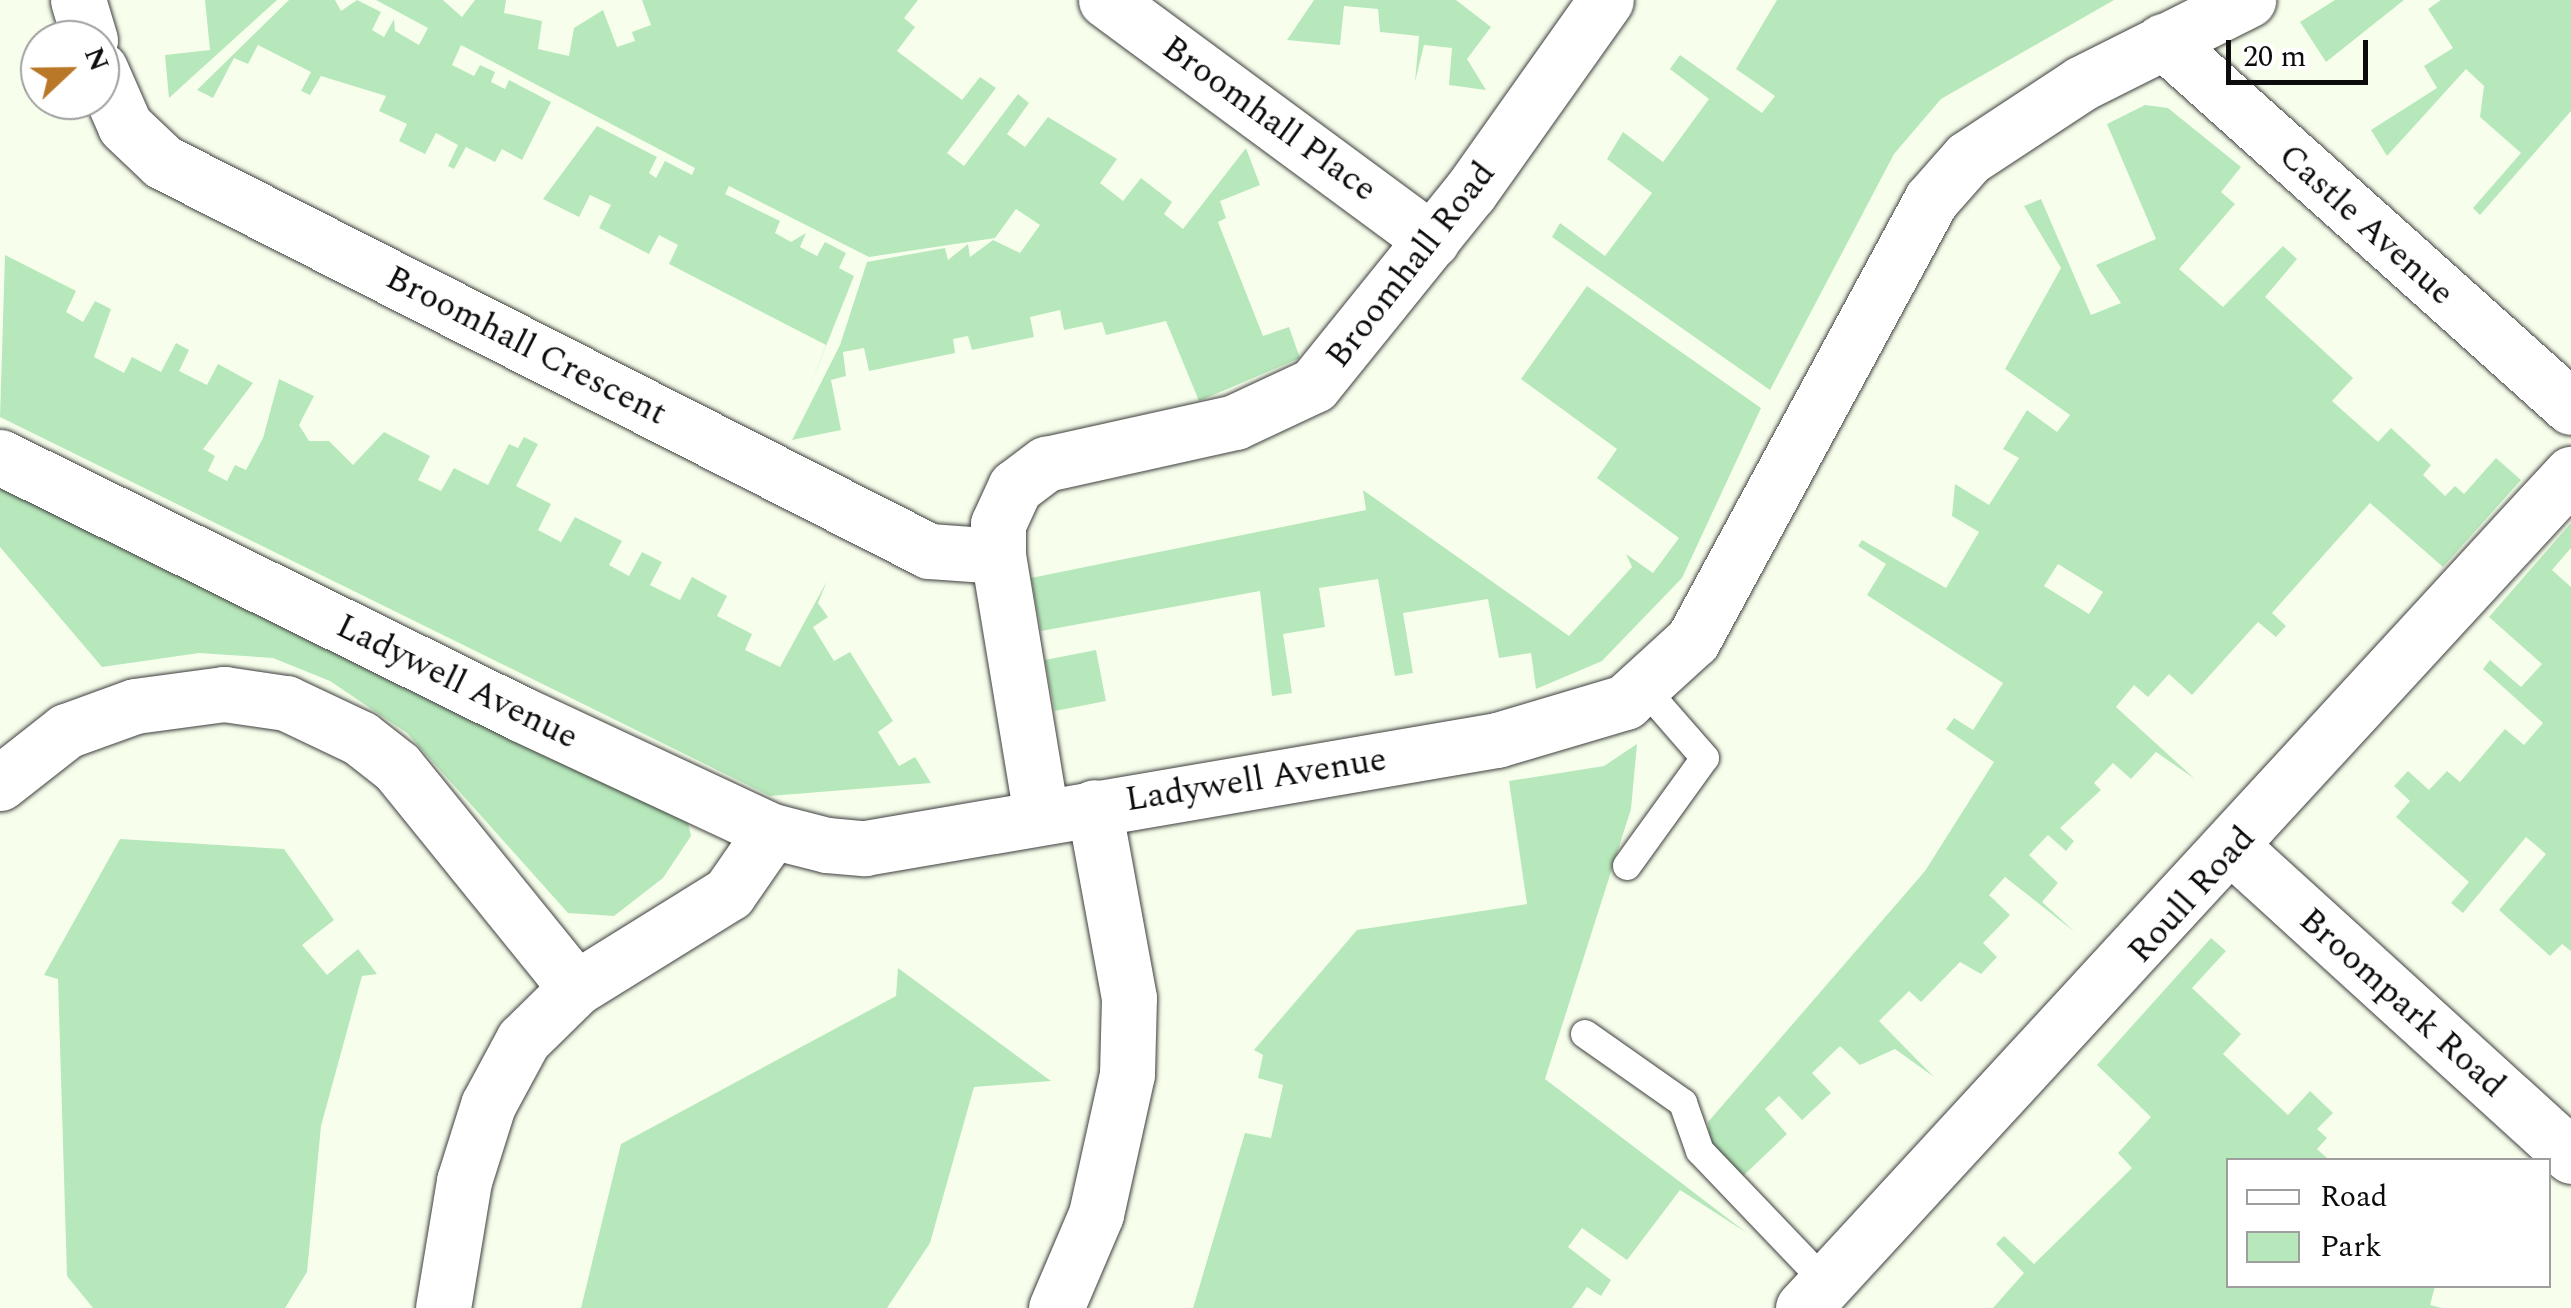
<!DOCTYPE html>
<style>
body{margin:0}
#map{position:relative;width:2571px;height:1308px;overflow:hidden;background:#f7ffec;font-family:Spectral,serif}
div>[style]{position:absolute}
.green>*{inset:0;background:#b7e8bb;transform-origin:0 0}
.roads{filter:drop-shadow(0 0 2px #3f3f3f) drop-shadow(0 0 2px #3f3f3f)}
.lane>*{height:28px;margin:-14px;padding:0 14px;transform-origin:14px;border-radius:14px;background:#fff}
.street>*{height:55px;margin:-27.5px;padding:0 27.5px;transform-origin:27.5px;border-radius:27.5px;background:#fff}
span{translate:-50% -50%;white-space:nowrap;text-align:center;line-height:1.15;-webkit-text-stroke:10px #fff;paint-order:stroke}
.street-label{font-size:35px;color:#0c0c0c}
.legend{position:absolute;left:2226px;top:1158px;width:325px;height:130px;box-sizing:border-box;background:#fff;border:2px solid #9e9e9e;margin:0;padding:12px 18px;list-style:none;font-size:30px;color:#0c0c0c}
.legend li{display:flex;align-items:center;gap:20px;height:50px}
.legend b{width:50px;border:2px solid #9e9e9e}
.north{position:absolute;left:20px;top:20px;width:100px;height:100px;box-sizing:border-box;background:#fff;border:2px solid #9e9e9e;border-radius:50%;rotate:68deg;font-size:28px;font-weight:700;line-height:40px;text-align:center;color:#0c0c0c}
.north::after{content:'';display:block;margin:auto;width:35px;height:45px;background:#b97728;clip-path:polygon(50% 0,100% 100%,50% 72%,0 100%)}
.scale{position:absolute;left:2226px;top:40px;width:142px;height:45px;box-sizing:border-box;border:5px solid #0c0c0c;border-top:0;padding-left:12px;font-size:30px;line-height:35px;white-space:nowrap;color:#0c0c0c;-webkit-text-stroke:8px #fff;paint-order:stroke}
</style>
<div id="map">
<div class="green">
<div style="clip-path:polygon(205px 0,277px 0,169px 98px,165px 55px,210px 50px)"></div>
<div style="clip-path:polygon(289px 0,335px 0,341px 11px,357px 0,381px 12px,372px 30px,384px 37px,394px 19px,395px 31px,419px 45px,428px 28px,376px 0,443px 0,462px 17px,475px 0,506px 0,504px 13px,542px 21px,538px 49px,569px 56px,574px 28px,603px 10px,617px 47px,635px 41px,632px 32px,651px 25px,642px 0,918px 0,904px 18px,915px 27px,897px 51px,962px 100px,980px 77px,996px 88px,947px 153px,964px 166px,1018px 94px,1029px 103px,1007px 134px,1025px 147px,1048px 117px,1117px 159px,1100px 183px,1123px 201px,1141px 178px,1172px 202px,1164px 214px,1183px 229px,1246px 148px,1260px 185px,1220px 201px,1226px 218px,1218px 222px,1263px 336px,1289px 327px,1300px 358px,1199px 401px,1166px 321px,1106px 335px,1102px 322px,1064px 330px,1060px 310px,1030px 317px,1034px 337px,972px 350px,968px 336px,953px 339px,955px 353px,869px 371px,864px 348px,843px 352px,846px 376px,831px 380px,841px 430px,792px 440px,840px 345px,867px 262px,945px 248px,948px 260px,968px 244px,970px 257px,993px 240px,1020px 253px,1040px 225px,1016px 209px,995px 238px,869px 257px,729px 186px,725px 194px,780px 221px,775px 233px,791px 242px,806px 233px,800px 247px,817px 256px,825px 242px,846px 253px,839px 268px,854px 276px,808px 391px,826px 345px,669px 264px,678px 245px,659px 235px,649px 254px,599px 228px,611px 205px,590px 195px,579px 217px,543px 199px,597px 126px,657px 157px,649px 173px,656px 178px,665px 161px,692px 175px,695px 168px,461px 45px,452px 65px,474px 76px,480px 65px,495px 72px,491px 82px,505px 89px,509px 80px,551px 102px,522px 160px,502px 149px,495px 162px,466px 147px,454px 169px,448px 166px,458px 145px,436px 133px,425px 154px,399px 141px,407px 124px,379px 111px,386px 96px,321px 76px,310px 95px,301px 91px,311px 72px,258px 45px,248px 64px,234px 58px,213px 98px,197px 90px)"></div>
<div style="clip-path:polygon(1314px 0,1456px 0,1491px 27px,1467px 59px,1486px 90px,1449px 85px,1452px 48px,1424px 45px,1415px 82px,1419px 36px,1380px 32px,1378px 9px,1344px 6px,1340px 45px,1287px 40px)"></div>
<div style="clip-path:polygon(1777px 0,2114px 0,1941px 99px,1894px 154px,1770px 390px,1552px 237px,1560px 223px,1605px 256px,1652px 193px,1607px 159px,1623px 132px,1663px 162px,1709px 99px,1670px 69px,1680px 55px,1762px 113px,1775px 96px,1736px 69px)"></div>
<div style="clip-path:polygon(2335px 0,2404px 0,2326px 62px,2300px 22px)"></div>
<div style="clip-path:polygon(2441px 0,2571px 0,2571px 111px,2480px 215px,2473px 208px,2521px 153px,2480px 117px,2484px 86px,2466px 69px,2387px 156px,2371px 130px,2437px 88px,2424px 66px,2453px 48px,2428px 9px)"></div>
<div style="clip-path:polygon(evenodd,2145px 105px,2168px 108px,2241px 167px,2221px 192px,2235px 204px,2179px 269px,2223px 307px,2283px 246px,2297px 259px,2265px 297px,2353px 378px,2332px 401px,2378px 442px,2391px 428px,2431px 465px,2423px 475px,2445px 496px,2455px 486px,2464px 494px,2496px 458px,2521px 480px,2443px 567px,2370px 503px,2272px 613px,2286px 626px,2276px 637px,2258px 622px,2192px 695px,2169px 674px,2148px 697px,2134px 685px,2116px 707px,2195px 779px,2156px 752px,2131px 779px,2113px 763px,2094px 783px,2101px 790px,2060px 828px,2074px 841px,2066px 851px,2048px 835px,2029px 855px,2058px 883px,2042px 902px,2076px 933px,2005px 877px,1989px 895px,2010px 915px,1983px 943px,1997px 957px,1981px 974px,1960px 962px,1921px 1002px,1909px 991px,1879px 1021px,1934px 1077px,1895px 1049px,1860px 1065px,1840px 1046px,1812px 1073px,1831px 1093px,1802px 1120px,1779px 1096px,1765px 1109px,1787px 1134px,1742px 1177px,1710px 1144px,1708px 1122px,1925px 871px,1994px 762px,1946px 729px,1954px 718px,1973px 730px,2003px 683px,1867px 595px,1886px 564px,1858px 546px,1862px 540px,1946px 588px,1979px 532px,1952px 516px,1955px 484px,1989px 505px,2019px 458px,2003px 449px,2027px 410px,2057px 432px,2070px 415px,2005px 369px,2061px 268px,2024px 206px,2041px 199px,2091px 315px,2121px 303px,2096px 265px,2156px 239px,2107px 124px,2145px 105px,2058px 564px,2103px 592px,2089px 614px,2044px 586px,2058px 564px)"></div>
<div style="clip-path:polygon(5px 255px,76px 291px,66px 312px,83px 322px,95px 301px,111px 309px,94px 357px,124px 373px,132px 357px,161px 372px,176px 343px,189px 350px,179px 371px,207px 385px,218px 364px,253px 383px,203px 449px,215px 456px,208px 471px,227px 481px,235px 465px,246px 470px,263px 438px,279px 379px,314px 396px,299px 425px,309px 441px,329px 441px,353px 465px,384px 432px,430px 456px,418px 480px,441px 491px,454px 468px,488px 485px,509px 444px,518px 448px,524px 437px,538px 444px,516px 486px,551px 504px,538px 530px,561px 542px,575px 517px,622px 541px,609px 565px,629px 576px,642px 552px,662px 562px,650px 585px,680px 600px,692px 577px,727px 596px,717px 616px,752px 634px,745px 650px,780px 667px,827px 581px,818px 603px,828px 617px,813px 627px,834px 661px,850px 652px,893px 721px,878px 732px,899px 766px,915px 757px,931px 783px,770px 796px,0 417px)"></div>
<div style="clip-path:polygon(1587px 286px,1761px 408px,1682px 578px,1602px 661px,1536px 689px,1531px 653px,1499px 658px,1488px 599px,1403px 613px,1413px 673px,1395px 676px,1378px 579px,1319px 588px,1325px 627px,1283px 634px,1292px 693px,1272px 696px,1260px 591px,1041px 631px,1031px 578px,1366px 510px,1363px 490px,1569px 636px,1632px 567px,1626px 554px,1653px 573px,1679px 538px,1597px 478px,1617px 449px,1521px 379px)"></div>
<div style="clip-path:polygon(0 487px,686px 814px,691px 836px,663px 878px,614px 916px,568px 913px,407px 733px,330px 681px,273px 658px,199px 653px,102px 667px,0 547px)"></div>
<div style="clip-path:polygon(2571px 523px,2571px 548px,2552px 570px,2571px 587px,2571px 951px,2562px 944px,2550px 956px,2499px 910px,2546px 854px,2526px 837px,2463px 913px,2451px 903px,2469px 882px,2396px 817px,2410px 801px,2394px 786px,2408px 771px,2429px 790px,2447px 771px,2460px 782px,2505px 729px,2524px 745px,2543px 723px,2483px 669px,2490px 660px,2521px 687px,2542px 664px,2489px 617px)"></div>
<div style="left:1096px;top:650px;width:52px;height:52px;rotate:79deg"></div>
<div style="clip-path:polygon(1637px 744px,1631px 809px,1545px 1079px,1747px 1233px,1680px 1190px,1627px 1260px,1582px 1228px,1568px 1247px,1611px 1280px,1601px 1296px,1587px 1287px,1572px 1308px,1193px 1308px,1245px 1133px,1271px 1138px,1283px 1085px,1258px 1078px,1263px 1055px,1254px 1050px,1357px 930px,1527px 904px,1509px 781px,1604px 766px)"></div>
<div style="clip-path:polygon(120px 839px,284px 849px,334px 920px,302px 945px,327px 975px,358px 949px,377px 974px,362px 976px,321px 1126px,307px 1272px,285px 1308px,93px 1308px,67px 1276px,58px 979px,44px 975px)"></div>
<div style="clip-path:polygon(2211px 938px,2226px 951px,2192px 988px,2241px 1034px,2223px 1054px,2288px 1115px,2310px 1091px,2333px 1113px,2317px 1129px,2327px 1138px,2317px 1149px,2329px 1160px,2228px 1160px,2228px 1286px,2435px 1286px,2430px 1305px,2442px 1308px,1993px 1308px,2024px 1273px,1996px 1244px,2004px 1236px,2034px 1264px,2132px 1168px,2118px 1153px,2151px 1117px,2097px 1065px)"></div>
<div style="clip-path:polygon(898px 968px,1051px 1081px,974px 1087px,930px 1243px,887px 1308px,581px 1308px,621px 1144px,896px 996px)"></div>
</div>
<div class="roads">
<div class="lane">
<div style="left:1627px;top:866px;width:133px;rotate:-54.2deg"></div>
<div style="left:1705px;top:758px;width:93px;rotate:-131.1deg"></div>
<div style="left:1585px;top:1034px;width:120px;rotate:35.1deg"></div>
<div style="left:1683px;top:1103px;width:51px;rotate:70.5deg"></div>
<div style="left:1700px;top:1151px;width:184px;rotate:46.3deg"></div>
</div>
<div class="street">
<div style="left:78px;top:0;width:42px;rotate:73.3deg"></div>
<div style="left:1106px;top:0;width:405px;rotate:36.4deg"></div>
<div style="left:2163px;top:41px;width:548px;rotate:41.89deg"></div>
<div style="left:100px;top:69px;width:62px;rotate:66.3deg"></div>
<div style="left:125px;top:126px;width:52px;rotate:43.5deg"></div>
<div style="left:163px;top:162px;width:859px;rotate:26.92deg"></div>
<div style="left:929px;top:551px;width:69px;rotate:4.1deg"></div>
<div style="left:0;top:457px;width:581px;rotate:26.26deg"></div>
<div style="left:521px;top:714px;width:277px;rotate:25deg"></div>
<div style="left:772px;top:831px;width:57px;rotate:14.3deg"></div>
<div style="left:827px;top:845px;width:38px;rotate:5deg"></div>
<div style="left:865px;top:848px;width:641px;rotate:-9.7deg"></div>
<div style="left:1497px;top:740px;width:134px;rotate:-16.5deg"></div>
<div style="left:1625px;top:702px;width:92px;rotate:-42.4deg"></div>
<div style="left:1693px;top:640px;width:500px;rotate:-61.59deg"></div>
<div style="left:1931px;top:200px;width:56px;rotate:-48.6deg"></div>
<div style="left:1968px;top:158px;width:136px;rotate:-33.3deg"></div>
<div style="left:2082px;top:83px;width:186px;rotate:-26.6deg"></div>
<div style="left:0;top:783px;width:84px;rotate:-38.2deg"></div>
<div style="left:66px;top:731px;width:73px;rotate:-19.9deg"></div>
<div style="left:135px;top:706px;width:90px;rotate:-7.7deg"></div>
<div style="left:224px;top:694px;width:63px;rotate:8.3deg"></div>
<div style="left:286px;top:703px;width:82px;rotate:25.3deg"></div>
<div style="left:360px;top:738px;width:47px;rotate:38.1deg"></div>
<div style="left:397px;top:767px;width:284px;rotate:51deg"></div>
<div style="left:1041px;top:815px;width:263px;rotate:-99.4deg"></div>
<div style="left:998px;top:556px;width:32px;rotate:-90deg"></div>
<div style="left:998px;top:524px;width:41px;rotate:-65.3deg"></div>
<div style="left:1015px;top:487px;width:39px;rotate:-37deg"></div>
<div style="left:1046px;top:464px;width:194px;rotate:-12.5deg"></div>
<div style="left:1235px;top:422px;width:87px;rotate:-25.1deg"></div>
<div style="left:1314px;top:385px;width:248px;rotate:-51.1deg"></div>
<div style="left:1470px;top:192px;width:235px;rotate:-54.7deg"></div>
<div style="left:2234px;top:849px;width:456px;rotate:42.3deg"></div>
<div style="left:443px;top:1308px;width:129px;rotate:-80.6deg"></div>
<div style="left:464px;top:1181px;width:80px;rotate:-72.5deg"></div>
<div style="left:488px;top:1105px;width:74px;rotate:-61.7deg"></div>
<div style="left:523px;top:1040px;width:74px;rotate:-44.5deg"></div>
<div style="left:576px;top:988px;width:180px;rotate:-31.8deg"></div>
<div style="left:729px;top:893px;width:75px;rotate:-55.3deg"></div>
<div style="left:1056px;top:1308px;width:102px;rotate:-66.9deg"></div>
<div style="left:1096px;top:1214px;width:143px;rotate:-77.5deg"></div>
<div style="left:1127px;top:1074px;width:76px;rotate:-88.5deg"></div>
<div style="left:1129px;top:998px;width:194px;rotate:-100.4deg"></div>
<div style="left:1803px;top:1308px;width:1134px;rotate:-47.36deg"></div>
</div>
</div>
<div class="street-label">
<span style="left:1269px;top:119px;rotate:36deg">Broomhall Place</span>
<span style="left:2366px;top:225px;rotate:42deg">Castle Avenue</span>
<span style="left:1411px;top:265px;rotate:-52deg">Broomhall Road</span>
<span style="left:526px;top:346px;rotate:27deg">Broomhall Crescent</span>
<span style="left:457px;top:682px;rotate:26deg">Ladywell Avenue</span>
<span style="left:1256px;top:780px;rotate:-9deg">Ladywell Avenue</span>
<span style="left:2192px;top:895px;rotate:-48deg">Roull Road</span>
<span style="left:2402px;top:1003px;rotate:42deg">Broompark Road</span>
</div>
<ul class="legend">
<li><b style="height:12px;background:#fff"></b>Road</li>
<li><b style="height:28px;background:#b7e8bb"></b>Park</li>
</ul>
<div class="north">N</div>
<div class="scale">20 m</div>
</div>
